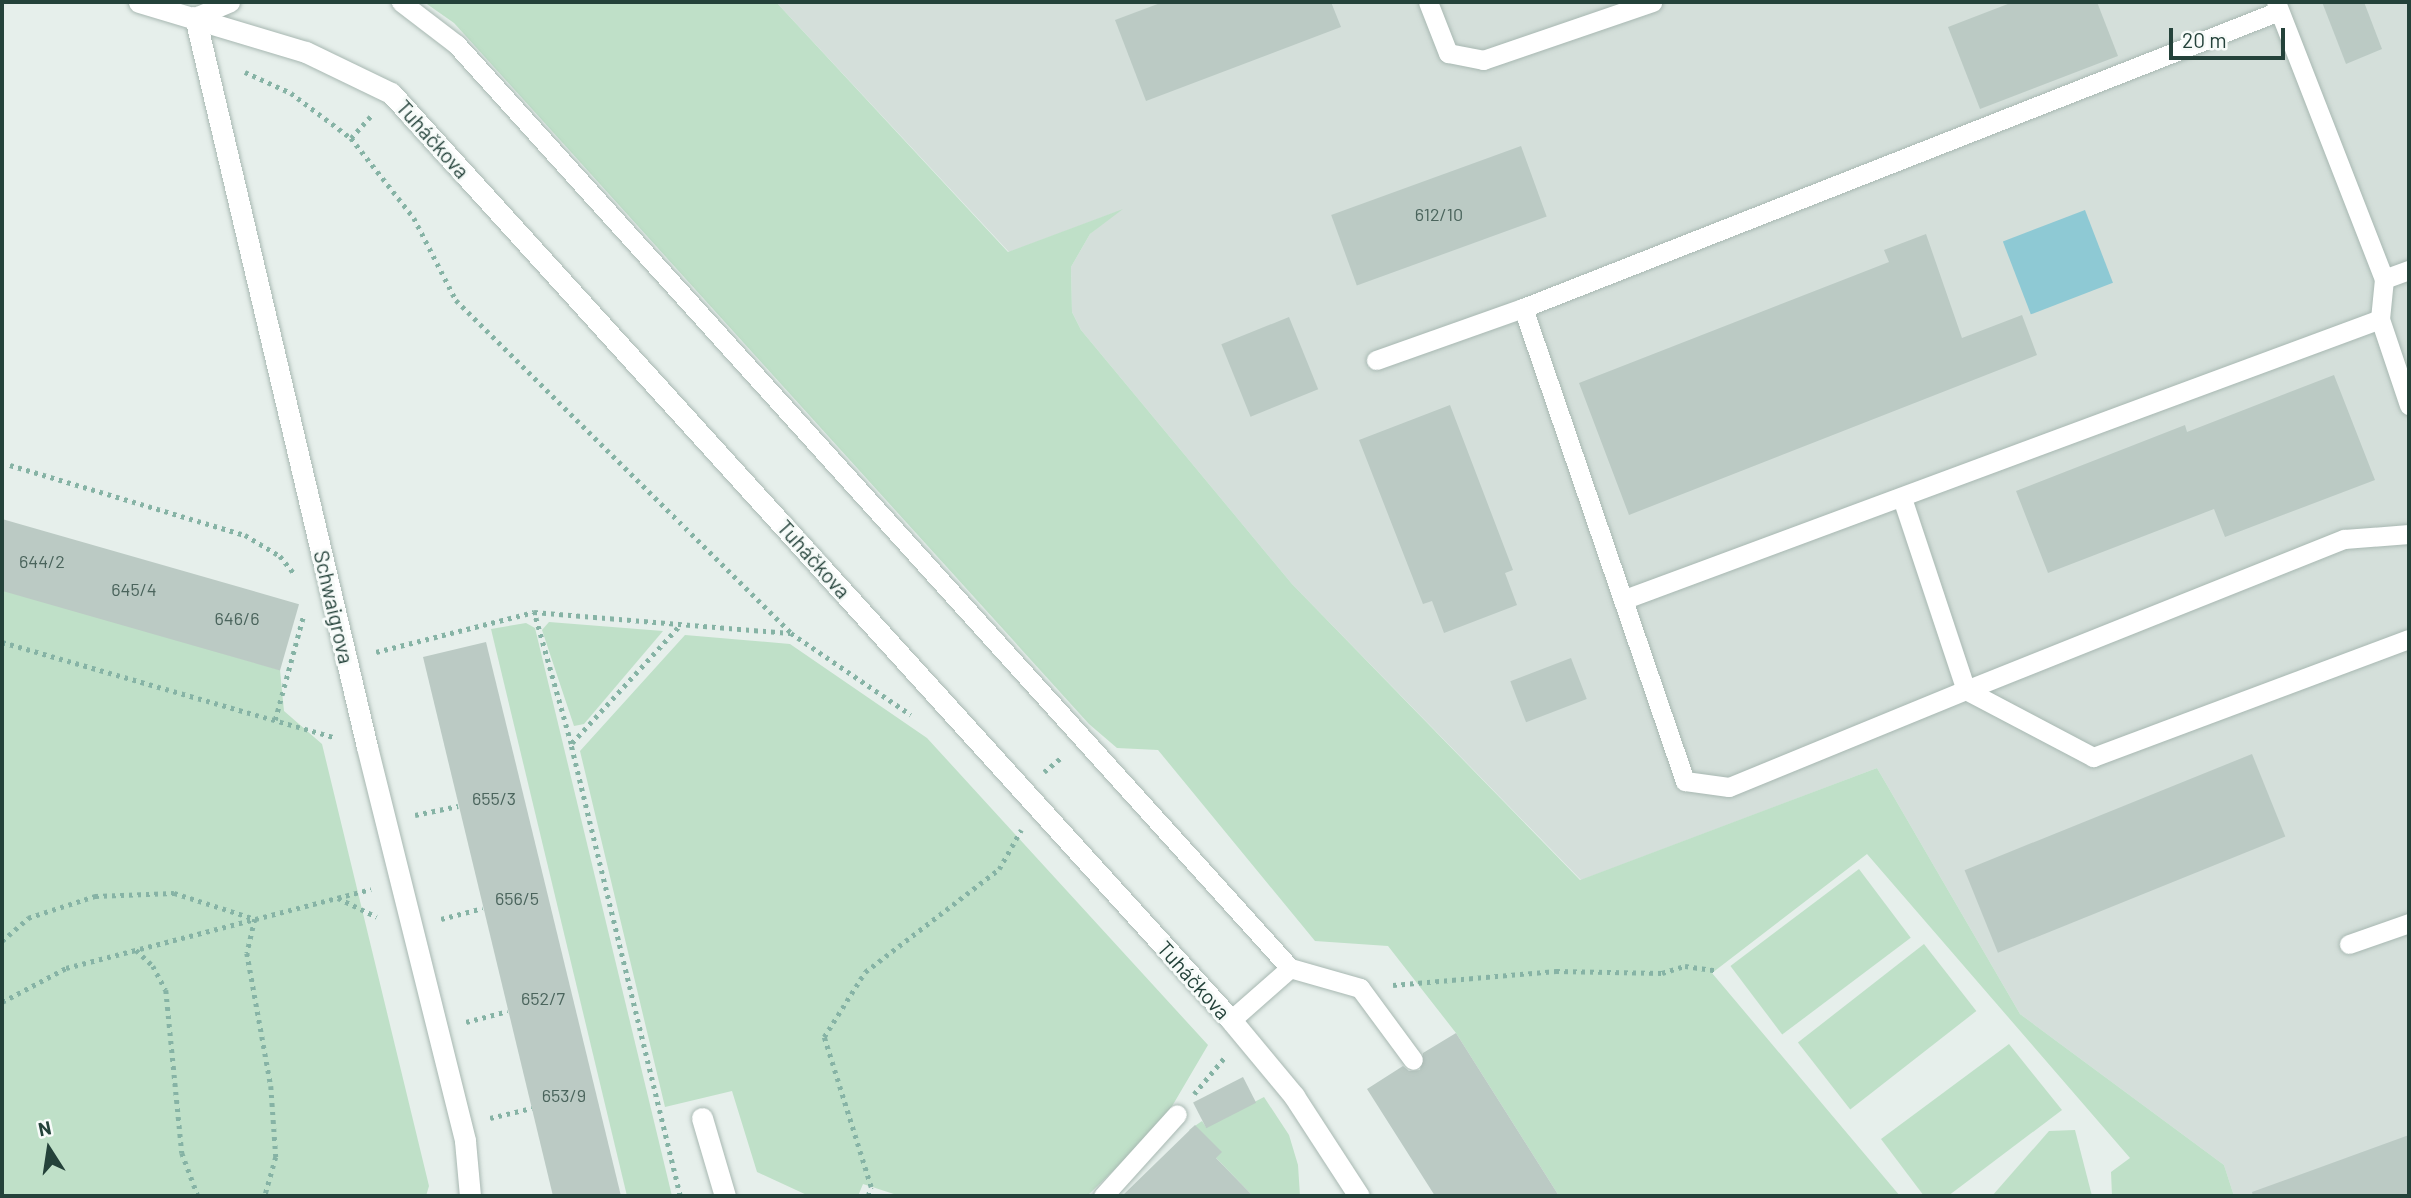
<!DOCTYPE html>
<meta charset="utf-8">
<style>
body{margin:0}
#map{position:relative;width:2411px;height:1198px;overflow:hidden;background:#e6efeb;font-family:Barlow,sans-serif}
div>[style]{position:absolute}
.built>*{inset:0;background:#d4dfda}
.green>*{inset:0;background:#bfe0c8;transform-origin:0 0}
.water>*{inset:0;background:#8ec9d4;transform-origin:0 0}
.building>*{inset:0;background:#bbcac4;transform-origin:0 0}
.path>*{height:4.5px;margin-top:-2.25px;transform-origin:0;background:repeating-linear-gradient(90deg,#86b3a5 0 3.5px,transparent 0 8.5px)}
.roads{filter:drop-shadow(0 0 2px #a8b8b2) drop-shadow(0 0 2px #a8b8b2)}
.lane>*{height:19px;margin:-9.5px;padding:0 9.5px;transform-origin:9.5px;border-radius:9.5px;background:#fff}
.street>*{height:21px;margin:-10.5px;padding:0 10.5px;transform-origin:10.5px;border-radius:10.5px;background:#fff}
span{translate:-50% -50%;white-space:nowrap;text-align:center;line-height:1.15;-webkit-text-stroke:6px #f7fbf9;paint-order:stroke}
.number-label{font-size:18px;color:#4a645c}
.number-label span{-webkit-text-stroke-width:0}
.street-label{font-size:21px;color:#24423a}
.frame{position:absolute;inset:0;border:4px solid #24423a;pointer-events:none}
.north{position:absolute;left:14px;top:1114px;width:70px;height:70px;-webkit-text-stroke:5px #f7fbf9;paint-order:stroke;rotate:348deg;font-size:19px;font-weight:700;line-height:28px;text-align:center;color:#24423a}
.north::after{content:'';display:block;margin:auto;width:24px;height:32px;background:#24423a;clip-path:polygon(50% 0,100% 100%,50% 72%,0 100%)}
.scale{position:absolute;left:2169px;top:28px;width:116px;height:32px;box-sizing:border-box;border:4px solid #24423a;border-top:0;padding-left:9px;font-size:21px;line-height:24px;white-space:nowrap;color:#24423a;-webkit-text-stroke:5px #f7fbf9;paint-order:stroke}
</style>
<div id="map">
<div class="built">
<div style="clip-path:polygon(776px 2px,2409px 2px,2409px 1196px,2234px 1196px,2224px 1165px,2020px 1014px,1877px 768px,1581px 880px,1292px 584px,1081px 330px,1072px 312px,1071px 267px,1090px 234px,1116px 212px,1009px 252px)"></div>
</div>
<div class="green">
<div style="clip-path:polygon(424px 2px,776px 2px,1008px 252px,1123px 209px,1090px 234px,1071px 267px,1072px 312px,1081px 330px,1292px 584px,1580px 880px,1877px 768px,2020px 1014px,2224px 1165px,2234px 1196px,2112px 1196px,2111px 1172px,2130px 1158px,1867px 854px,1712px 973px,1900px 1196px,1559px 1196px,1456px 1033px,1388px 946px,1315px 941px,1158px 750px,1117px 748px,1089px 724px,454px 23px)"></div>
<div style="clip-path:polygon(2px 588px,280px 670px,284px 711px,322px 744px,429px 1186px,426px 1196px,2px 1196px)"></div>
<div style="clip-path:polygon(549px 622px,663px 631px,584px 724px,574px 726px,542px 630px)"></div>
<div style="clip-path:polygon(526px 623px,535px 628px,672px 1196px,627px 1196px,491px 629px)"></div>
<div style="clip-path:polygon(685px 635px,790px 644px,927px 738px,1208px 1045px,1161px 1125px,1087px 1196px,900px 1196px,863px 1184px,858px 1196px,809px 1196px,757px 1172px,732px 1091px,665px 1107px,580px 751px)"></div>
<div style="left:1859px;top:869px;width:86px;height:161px;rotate:53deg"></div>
<div style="left:1924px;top:944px;width:85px;height:160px;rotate:52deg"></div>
<div style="clip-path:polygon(2009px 1044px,2062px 1110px,1948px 1196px,1924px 1196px,1881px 1139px)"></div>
<div style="clip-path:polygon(1264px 1097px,1289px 1135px,1298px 1165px,1300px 1196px,1253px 1196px,1189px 1130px,1202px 1121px,1206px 1127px)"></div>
<div style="clip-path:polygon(2075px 1130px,2092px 1196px,1992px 1196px,2049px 1131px)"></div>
</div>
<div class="water">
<div style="left:2085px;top:210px;width:78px;height:88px;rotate:69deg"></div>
</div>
<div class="building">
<div style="clip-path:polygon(1163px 2px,1331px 2px,1341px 27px,1146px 101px,1115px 20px)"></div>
<div style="clip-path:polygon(2013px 2px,2097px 2px,2118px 56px,1980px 109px,1948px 27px)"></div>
<div style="clip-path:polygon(2322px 2px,2364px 2px,2382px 49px,2346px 64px)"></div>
<div style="left:1521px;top:146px;width:75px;height:202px;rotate:70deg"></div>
<div style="clip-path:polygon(1926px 234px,1962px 338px,2022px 315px,2037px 355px,1629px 515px,1579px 383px,1889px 262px,1884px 250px)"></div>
<div style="left:1289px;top:317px;width:78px;height:73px;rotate:68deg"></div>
<div style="clip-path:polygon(2334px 375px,2375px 480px,2225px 537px,2214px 509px,2048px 573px,2016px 491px,2185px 425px,2187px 432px)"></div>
<div style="clip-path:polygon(1450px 405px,1513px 570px,1505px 573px,1517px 605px,1444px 633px,1432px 601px,1423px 604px,1359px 440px)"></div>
<div style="left:2px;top:519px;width:309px;height:69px;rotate:16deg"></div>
<div style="clip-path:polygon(486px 642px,511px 744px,621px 1196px,553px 1196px,423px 657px)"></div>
<div style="left:1571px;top:658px;width:44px;height:65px;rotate:69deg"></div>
<div style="left:2252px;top:754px;width:89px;height:310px;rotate:68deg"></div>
<div style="clip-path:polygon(1456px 1033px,1559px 1196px,1435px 1196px,1367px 1089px,1403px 1066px,1409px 1071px,1420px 1070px,1423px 1053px)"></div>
<div style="left:1243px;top:1077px;width:29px;height:56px;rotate:63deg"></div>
<div style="clip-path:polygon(1195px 1125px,1222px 1152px,1216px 1158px,1253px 1196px,1122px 1196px)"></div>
<div style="clip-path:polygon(2409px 1135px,2409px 1196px,2253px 1196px,2252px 1192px)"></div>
</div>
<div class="path">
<div style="left:245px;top:72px;width:51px;rotate:24.5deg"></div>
<div style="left:291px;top:93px;width:75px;rotate:36.9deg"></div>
<div style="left:351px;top:138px;width:102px;rotate:51.8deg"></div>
<div style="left:414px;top:218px;width:92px;rotate:62.9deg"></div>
<div style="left:456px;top:300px;width:472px;rotate:44.8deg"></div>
<div style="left:791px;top:633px;width:145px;rotate:34.3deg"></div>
<div style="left:351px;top:138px;width:30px;rotate:-48deg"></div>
<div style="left:10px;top:465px;width:245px;rotate:16.6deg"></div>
<div style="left:245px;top:535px;width:41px;rotate:31deg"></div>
<div style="left:280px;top:556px;width:22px;rotate:51deg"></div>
<div style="left:2px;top:642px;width:348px;rotate:16deg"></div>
<div style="left:376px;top:652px;width:163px;rotate:-14.2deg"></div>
<div style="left:275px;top:720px;width:107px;rotate:-74.8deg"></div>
<div style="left:572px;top:743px;width:161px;rotate:-47.5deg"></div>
<div style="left:1044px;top:772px;width:23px;rotate:-40deg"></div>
<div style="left:415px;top:815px;width:44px;rotate:-11.8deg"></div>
<div style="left:338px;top:898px;width:43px;rotate:26deg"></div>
<div style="left:441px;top:919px;width:43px;rotate:-14.7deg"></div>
<div style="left:2px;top:941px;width:35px;rotate:-41deg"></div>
<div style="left:28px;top:918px;width:71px;rotate:-18.2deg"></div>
<div style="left:95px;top:896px;width:79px;rotate:-2.2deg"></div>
<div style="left:174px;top:893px;width:85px;rotate:17.8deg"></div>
<div style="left:255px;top:919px;width:35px;rotate:103deg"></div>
<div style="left:247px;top:953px;width:135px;rotate:79.8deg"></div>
<div style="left:271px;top:1086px;width:71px;rotate:86deg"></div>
<div style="left:276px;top:1157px;width:41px;rotate:105.8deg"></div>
<div style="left:136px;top:950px;width:23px;rotate:43deg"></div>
<div style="left:153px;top:966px;width:27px;rotate:62deg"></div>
<div style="left:166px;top:990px;width:164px;rotate:84.4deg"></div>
<div style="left:182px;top:1153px;width:46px;rotate:69.6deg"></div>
<div style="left:1393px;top:985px;width:164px;rotate:-4.9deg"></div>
<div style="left:1556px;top:971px;width:106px;rotate:1.1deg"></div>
<div style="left:1662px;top:973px;width:24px;rotate:-17deg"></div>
<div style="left:1685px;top:966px;width:30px;rotate:8deg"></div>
<div style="left:2px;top:1002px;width:72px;rotate:-28deg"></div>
<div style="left:66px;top:968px;width:315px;rotate:-14.5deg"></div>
<div style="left:466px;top:1022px;width:43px;rotate:-14.7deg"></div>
<div style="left:1194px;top:1094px;width:47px;rotate:-50.2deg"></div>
<div style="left:490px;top:1118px;width:43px;rotate:-13.4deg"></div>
<div style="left:680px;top:1196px;width:465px;rotate:-103.6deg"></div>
<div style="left:571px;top:744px;width:137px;rotate:-105.7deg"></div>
<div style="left:534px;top:612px;width:257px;rotate:4.7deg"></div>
<div style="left:868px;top:1196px;width:9px;rotate:-72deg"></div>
<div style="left:871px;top:1187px;width:157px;rotate:-107.4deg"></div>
<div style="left:824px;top:1037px;width:77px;rotate:-57.8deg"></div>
<div style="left:865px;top:972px;width:169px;rotate:-37.5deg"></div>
<div style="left:999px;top:869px;width:45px;rotate:-60.6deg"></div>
</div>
<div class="roads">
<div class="lane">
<div style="left:401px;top:2px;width:69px;rotate:37.4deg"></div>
<div style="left:456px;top:44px;width:1245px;rotate:47.93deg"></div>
<div style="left:1428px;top:2px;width:55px;rotate:68.6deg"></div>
<div style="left:1448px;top:53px;width:36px;rotate:11deg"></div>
<div style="left:1483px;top:60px;width:179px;rotate:-18.9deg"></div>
<div style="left:2276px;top:2px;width:297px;rotate:68.7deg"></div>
<div style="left:2384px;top:279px;width:40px;rotate:95.7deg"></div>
<div style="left:2380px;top:319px;width:91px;rotate:71.4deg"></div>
<div style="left:195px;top:17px;width:38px;rotate:-23deg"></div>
<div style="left:2384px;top:279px;width:27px;rotate:-20deg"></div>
<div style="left:1523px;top:308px;width:500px;rotate:71.1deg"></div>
<div style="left:1685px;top:781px;width:44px;rotate:7.8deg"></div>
<div style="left:1729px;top:787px;width:256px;rotate:-22.3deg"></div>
<div style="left:1966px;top:690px;width:144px;rotate:27.8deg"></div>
<div style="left:2093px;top:757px;width:337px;rotate:-20.5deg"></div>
<div style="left:1376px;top:360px;width:156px;rotate:-19.5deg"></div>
<div style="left:1523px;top:308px;width:812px;rotate:-21.45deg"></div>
<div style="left:1902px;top:498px;width:202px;rotate:71.6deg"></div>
<div style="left:1966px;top:690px;width:407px;rotate:-21.8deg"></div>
<div style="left:2344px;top:539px;width:65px;rotate:-4.4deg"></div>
<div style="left:1625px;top:599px;width:805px;rotate:-20.35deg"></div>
<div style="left:2349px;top:944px;width:64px;rotate:-19.3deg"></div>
<div style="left:1231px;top:1020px;width:79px;rotate:-41.4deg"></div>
<div style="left:1290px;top:968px;width:73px;rotate:15.9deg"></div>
<div style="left:1360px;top:988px;width:89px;rotate:53.6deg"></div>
<div style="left:1103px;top:1196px;width:110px;rotate:-47.9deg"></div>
</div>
<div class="street">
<div style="left:139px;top:2px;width:174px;rotate:16.7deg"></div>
<div style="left:306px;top:52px;width:94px;rotate:25.8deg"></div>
<div style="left:391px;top:93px;width:1251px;rotate:47.82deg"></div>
<div style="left:1231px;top:1020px;width:99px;rotate:50.3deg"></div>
<div style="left:1294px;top:1096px;width:119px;rotate:57deg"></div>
<div style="left:195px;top:17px;width:750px;rotate:76.74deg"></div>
<div style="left:367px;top:747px;width:406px;rotate:76deg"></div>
<div style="left:465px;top:1141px;width:55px;rotate:84.8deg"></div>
<div style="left:702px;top:1118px;width:81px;rotate:73.6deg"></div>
</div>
</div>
<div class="number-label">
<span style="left:1439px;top:214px">612/10</span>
<span style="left:42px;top:561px">644/2</span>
<span style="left:134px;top:589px">645/4</span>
<span style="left:237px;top:618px">646/6</span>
<span style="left:494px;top:798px">655/3</span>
<span style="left:517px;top:898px">656/5</span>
<span style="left:543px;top:998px">652/7</span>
<span style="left:564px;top:1095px">653/9</span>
</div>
<div class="street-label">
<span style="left:433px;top:139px;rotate:48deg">Tuháčkova</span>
<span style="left:814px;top:559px;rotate:48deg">Tuháčkova</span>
<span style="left:334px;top:607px;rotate:77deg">Schwaigrova</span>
<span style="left:1194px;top:980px;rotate:48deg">Tuháčkova</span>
</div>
<div class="frame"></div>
<div class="north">N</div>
<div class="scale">20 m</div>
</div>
